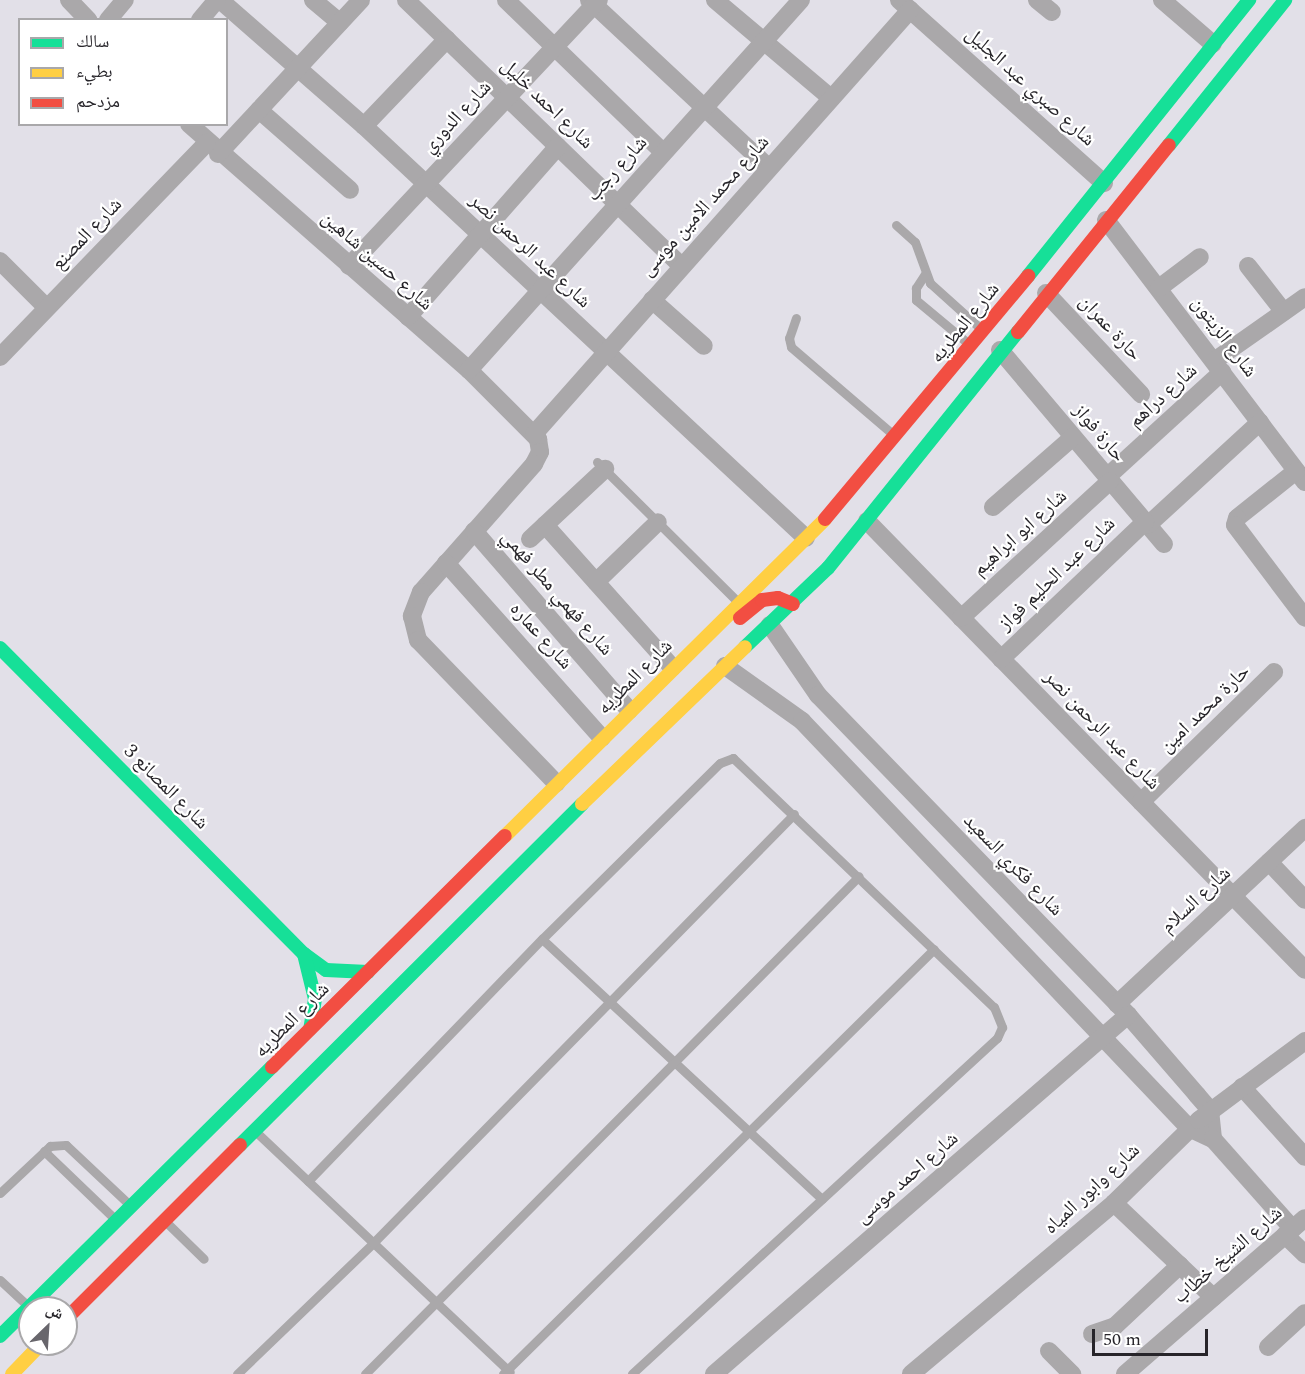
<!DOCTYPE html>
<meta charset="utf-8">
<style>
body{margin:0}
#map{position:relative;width:1305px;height:1374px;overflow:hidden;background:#e2e0e8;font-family:Spectral,"Noto Naskh Arabic",serif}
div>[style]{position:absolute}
.lane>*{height:9px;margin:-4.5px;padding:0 4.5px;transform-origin:4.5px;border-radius:4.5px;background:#aaa8aa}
.street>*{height:18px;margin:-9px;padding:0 9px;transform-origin:9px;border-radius:9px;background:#aaa8aa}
.fast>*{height:14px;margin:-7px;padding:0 7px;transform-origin:7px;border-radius:7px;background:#16e098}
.slow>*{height:14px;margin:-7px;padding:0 7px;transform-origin:7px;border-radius:7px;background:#ffcf43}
.jam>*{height:14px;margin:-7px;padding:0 7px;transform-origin:7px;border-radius:7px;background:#f24e42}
span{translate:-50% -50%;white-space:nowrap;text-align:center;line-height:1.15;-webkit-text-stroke:4.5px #fff;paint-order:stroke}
.street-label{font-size:20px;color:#27252a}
.legend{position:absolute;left:18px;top:18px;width:210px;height:108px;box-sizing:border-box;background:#fff;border:2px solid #a9a8aa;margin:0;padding:8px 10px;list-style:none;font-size:18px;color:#27252a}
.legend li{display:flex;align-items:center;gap:12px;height:30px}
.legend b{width:30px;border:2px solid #a9a8aa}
.north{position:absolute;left:18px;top:1296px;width:60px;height:60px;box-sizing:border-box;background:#fff;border:2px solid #a9a8aa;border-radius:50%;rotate:25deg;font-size:16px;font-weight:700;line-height:24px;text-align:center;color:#27252a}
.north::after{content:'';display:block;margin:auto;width:21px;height:27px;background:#68666c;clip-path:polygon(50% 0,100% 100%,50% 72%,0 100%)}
.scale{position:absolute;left:1092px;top:1329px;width:116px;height:27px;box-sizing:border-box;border:3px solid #27252a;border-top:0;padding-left:8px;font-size:18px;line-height:21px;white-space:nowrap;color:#27252a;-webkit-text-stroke:4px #fff;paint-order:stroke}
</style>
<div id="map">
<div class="lane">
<div style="left:896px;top:225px;width:25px;rotate:42deg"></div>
<div style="left:915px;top:242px;width:44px;rotate:69.9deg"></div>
<div style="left:930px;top:283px;width:69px;rotate:42deg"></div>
<div style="left:925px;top:274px;width:17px;rotate:123deg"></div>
<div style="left:916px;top:288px;width:12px;rotate:90deg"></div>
<div style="left:916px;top:300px;width:70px;rotate:39.8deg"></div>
<div style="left:796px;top:318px;width:21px;rotate:109deg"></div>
<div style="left:789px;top:338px;width:9px;rotate:77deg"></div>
<div style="left:791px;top:347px;width:137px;rotate:40.6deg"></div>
<div style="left:597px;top:462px;width:199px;rotate:44.8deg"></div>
<div style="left:542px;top:939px;width:382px;rotate:42.9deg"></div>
<div style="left:254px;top:1130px;width:352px;rotate:43.4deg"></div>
<div style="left:44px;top:1151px;width:100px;rotate:43.8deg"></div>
<div style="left:308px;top:1181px;width:337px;rotate:-46deg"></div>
<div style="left:542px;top:939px;width:250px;rotate:-44.7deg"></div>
<div style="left:720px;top:763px;width:14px;rotate:-21deg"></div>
<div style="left:733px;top:758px;width:361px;rotate:43.7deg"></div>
<div style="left:994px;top:1007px;width:22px;rotate:68deg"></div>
<div style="left:1002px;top:1027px;width:12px;rotate:114deg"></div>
<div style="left:997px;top:1038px;width:496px;rotate:137.4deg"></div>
<div style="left:0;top:1193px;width:69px;rotate:-43.2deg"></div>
<div style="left:50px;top:1146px;width:16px;rotate:-4deg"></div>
<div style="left:66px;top:1145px;width:89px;rotate:43.2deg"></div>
<div style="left:165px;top:1221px;width:54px;rotate:44.3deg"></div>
<div style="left:0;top:1280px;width:38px;rotate:43deg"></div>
<div style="left:237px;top:1374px;width:189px;rotate:-43.9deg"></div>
<div style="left:373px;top:1243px;width:601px;rotate:-45.54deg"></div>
<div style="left:365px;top:1374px;width:701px;rotate:-45.23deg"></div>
<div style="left:503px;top:1374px;width:605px;rotate:-44.6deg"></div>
</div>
<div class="street">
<div style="left:69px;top:0;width:28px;rotate:46deg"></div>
<div style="left:220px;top:0;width:191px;rotate:41.2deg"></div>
<div style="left:364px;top:126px;width:604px;rotate:42.99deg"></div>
<div style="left:313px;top:0;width:35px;rotate:40deg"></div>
<div style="left:406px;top:0;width:383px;rotate:44deg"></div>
<div style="left:506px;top:0;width:219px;rotate:44.1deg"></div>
<div style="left:589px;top:0;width:246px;rotate:43deg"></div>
<div style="left:715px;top:0;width:152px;rotate:40.2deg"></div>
<div style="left:899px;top:0;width:275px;rotate:41.8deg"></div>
<div style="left:1037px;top:0;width:19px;rotate:39deg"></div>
<div style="left:1162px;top:0;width:67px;rotate:40.8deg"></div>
<div style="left:108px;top:20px;width:26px;rotate:-50deg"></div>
<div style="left:200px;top:20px;width:26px;rotate:-50deg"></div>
<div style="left:259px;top:110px;width:121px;rotate:41.3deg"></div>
<div style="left:189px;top:124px;width:373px;rotate:41.3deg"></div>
<div style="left:469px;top:370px;width:98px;rotate:45deg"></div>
<div style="left:538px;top:439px;width:13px;rotate:81deg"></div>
<div style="left:540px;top:452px;width:13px;rotate:117deg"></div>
<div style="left:534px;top:464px;width:171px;rotate:131.4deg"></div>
<div style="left:421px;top:592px;width:26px;rotate:111deg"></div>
<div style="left:412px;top:616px;width:25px;rotate:76deg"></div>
<div style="left:418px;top:640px;width:199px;rotate:46deg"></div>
<div style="left:364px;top:126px;width:120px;rotate:-46.3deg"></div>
<div style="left:218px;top:154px;width:210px;rotate:-47.1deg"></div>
<div style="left:1106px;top:220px;width:329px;rotate:52.8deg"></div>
<div style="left:0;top:261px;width:66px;rotate:45deg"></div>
<div style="left:349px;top:266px;width:365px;rotate:-46.8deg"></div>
<div style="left:1248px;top:266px;width:58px;rotate:52deg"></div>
<div style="left:1159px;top:288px;width:51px;rotate:-37.1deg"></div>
<div style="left:1046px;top:293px;width:139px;rotate:46.8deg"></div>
<div style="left:652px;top:300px;width:69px;rotate:41.5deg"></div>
<div style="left:408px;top:317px;width:227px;rotate:-48.7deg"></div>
<div style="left:1000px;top:350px;width:254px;rotate:49.8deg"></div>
<div style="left:0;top:357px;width:298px;rotate:-46deg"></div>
<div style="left:1214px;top:361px;width:111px;rotate:-35.1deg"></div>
<div style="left:469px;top:370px;width:497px;rotate:-48.1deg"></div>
<div style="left:534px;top:434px;width:567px;rotate:-48.43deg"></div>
<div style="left:1296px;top:471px;width:75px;rotate:141.5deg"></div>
<div style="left:1237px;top:518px;width:7px;rotate:106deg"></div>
<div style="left:1235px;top:525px;width:116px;rotate:53deg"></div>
<div style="left:1107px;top:477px;width:156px;rotate:-42.4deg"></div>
<div style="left:993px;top:507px;width:106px;rotate:-41.2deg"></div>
<div style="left:867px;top:521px;width:627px;rotate:45.71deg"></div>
<div style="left:545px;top:525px;width:191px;rotate:48.2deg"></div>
<div style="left:1148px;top:525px;width:152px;rotate:-42.6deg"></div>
<div style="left:474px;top:531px;width:237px;rotate:49.1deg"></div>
<div style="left:530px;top:539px;width:103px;rotate:-43deg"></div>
<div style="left:446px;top:563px;width:234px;rotate:48.3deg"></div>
<div style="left:596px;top:582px;width:86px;rotate:-44.1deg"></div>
<div style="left:961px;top:618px;width:202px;rotate:-42.6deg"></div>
<div style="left:770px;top:625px;width:85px;rotate:55.6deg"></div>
<div style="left:818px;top:695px;width:446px;rotate:45.9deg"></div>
<div style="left:1128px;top:1015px;width:106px;rotate:49.2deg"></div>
<div style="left:1197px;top:1095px;width:20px;rotate:49deg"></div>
<div style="left:1210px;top:1110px;width:29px;rotate:84deg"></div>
<div style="left:1001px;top:659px;width:199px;rotate:-43.6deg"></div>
<div style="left:725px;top:666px;width:95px;rotate:35.5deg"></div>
<div style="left:802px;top:721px;width:562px;rotate:46.44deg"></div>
<div style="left:1189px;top:1128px;width:26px;rotate:25deg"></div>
<div style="left:1213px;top:1139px;width:120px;rotate:48.4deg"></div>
<div style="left:1141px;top:802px;width:186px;rotate:-44.3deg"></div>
<div style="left:1269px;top:862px;width:52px;rotate:46.5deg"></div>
<div style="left:1117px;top:1004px;width:258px;rotate:-43.1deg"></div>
<div style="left:1242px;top:1087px;width:94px;rotate:48deg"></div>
<div style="left:1114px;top:1203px;width:137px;rotate:43.5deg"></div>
<div style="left:1285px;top:1235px;width:28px;rotate:44deg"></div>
<div style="left:1092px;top:1334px;width:24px;rotate:-19deg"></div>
<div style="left:1115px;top:1326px;width:89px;rotate:-43.2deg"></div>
<div style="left:1268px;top:1347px;width:50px;rotate:-42.6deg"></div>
<div style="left:1049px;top:1351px;width:33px;rotate:45deg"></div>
<div style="left:714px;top:1374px;width:548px;rotate:-40.93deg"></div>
<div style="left:911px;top:1374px;width:265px;rotate:-40.1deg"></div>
<div style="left:1114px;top:1203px;width:119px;rotate:-44.3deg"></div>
<div style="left:1199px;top:1120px;width:132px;rotate:-36.7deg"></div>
<div style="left:1125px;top:1374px;width:238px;rotate:-40.9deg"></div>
</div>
<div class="fast">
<div style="left:1169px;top:145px;width:186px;rotate:-51.3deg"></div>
<div style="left:1028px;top:276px;width:354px;rotate:-51.3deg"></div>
<div style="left:745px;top:647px;width:115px;rotate:-43.6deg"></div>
<div style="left:828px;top:568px;width:303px;rotate:-51.2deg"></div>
<div style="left:0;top:648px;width:431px;rotate:45.2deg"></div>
<div style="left:304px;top:954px;width:27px;rotate:36deg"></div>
<div style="left:326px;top:970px;width:42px;rotate:2.7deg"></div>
<div style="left:304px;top:954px;width:46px;rotate:76.3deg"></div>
<div style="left:315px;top:999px;width:30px;rotate:99deg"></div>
<div style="left:240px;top:1145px;width:483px;rotate:-44.9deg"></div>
<div style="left:0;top:1336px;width:383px;rotate:-44.7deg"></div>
</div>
<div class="slow">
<div style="left:582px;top:804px;width:226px;rotate:-43.9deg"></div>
<div style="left:505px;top:836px;width:450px;rotate:-44.7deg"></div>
<div style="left:12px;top:1374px;width:42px;rotate:-46deg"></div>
</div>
<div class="jam">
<div style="left:1018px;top:332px;width:240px;rotate:-51.1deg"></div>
<div style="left:825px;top:519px;width:317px;rotate:-50.1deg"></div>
<div style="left:740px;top:618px;width:28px;rotate:-39deg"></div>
<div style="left:762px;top:600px;width:16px;rotate:-7deg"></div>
<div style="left:778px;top:598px;width:16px;rotate:22deg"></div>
<div style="left:272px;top:1067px;width:328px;rotate:-44.8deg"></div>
<div style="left:66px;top:1319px;width:246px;rotate:-45deg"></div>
</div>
<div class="street-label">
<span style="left:1030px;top:87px;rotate:42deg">شارع صبري عبد الجليل</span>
<span style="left:547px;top:104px;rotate:44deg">شارع احمد خليل</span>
<span style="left:457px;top:117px;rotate:-47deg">شارع الدوري</span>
<span style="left:617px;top:169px;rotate:-48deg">شارع رجب</span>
<span style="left:705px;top:206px;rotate:-48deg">شارع محمد الامين موسى</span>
<span style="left:87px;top:234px;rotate:-46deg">شارع المصنع</span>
<span style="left:530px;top:251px;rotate:43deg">شارع عبد الرحمن نصر</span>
<span style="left:377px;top:261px;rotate:41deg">شارع حسين شاهين</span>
<span style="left:965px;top:323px;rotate:-51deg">شارع المطريه</span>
<span style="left:1110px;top:328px;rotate:47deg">حارة عمران</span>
<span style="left:1224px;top:337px;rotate:53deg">شارع الزيتون</span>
<span style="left:1163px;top:396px;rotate:-42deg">شارع دراهم</span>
<span style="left:1099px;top:433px;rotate:50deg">حارة فواز</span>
<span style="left:1020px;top:533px;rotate:-42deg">شارع ابو ابراهيم</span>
<span style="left:1057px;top:574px;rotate:-44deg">شارع عبد الحليم فواز</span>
<span style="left:557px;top:593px;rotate:49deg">شارع فهمي مطر فهمي</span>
<span style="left:541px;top:636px;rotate:48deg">شارع عماره</span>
<span style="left:635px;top:677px;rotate:-45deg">شارع المطريه</span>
<span style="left:1205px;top:709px;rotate:-44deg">حارة محمد امين</span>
<span style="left:1102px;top:730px;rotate:46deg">شارع عبد الرحمن نصر</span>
<span style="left:166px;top:787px;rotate:45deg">شارع المصانع 3</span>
<span style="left:1013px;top:865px;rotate:46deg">شارع فكري السعيد</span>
<span style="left:1196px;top:900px;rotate:-43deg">شارع السلام</span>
<span style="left:292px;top:1020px;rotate:-45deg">شارع المطريه</span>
<span style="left:907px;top:1178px;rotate:-41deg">شارع احمد موسى</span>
<span style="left:1092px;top:1189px;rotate:-43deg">شارع وابور المياه</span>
<span style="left:1228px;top:1255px;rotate:-41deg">شارع الشيخ خطاب</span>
</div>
<ul class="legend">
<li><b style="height:8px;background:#16e098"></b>سالك</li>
<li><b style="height:8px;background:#ffcf43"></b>بطيء</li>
<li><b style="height:8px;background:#f24e42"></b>مزدحم</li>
</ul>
<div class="north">ش</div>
<div class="scale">50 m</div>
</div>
